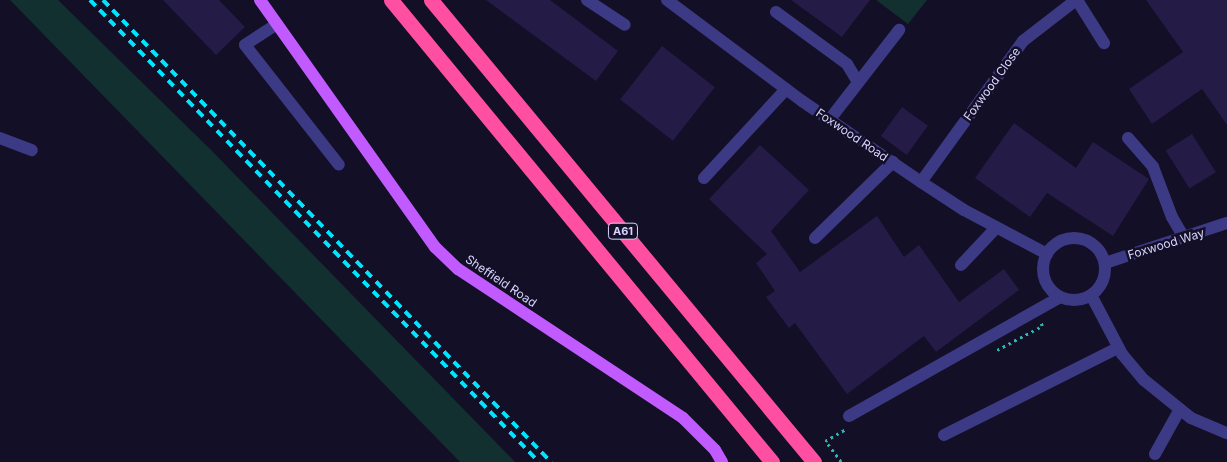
<!DOCTYPE html>
<style>
body{margin:0}
#map{position:relative;width:1227px;height:462px;overflow:hidden;background:#130f26;font-family:Inter,sans-serif}
div>[style]{position:absolute}
.green>*{inset:0;background:#12302f}
.building>*{inset:0;background:#241b47;transform-origin:0 0}
.path>*{height:2.5px;margin-top:-1.25px;transform-origin:0;background:repeating-linear-gradient(90deg,#2fb8b0 0 2.5px,transparent 0 6.5px)}
.minor>*{height:12px;margin:-6px;padding:0 6px;transform-origin:6px;border-radius:6px;background:#3d3a85}
.minor>.ring{margin:-6px;padding:0;box-sizing:content-box;background:none;border:12px solid #3d3a85;border-radius:50%}
.major>*{height:12px;margin:-6px;padding:0 6px;transform-origin:6px;border-radius:6px;background:#c25bff}
.highway>*{height:15px;margin:-7.5px;padding:0 7.5px;transform-origin:7.5px;border-radius:7.5px;background:#ff4fa3}
.rail>*{height:4px;margin-top:-2px;transform-origin:0;background:repeating-linear-gradient(90deg,#00e5ff 0 8px,transparent 0 14px)}
span{translate:-50% -50%;white-space:nowrap;text-align:center;line-height:1.15;-webkit-text-stroke:5px #130f26;paint-order:stroke}
.shield-label span{padding:1px 4px;background:#130f26;border:1px solid;border-radius:4px;-webkit-text-stroke-width:0}
.shield-label{font-size:11px;color:#d9d4ff;font-weight:700}
.street-label{font-size:12px;color:#d9d4ff}
</style>
<div id="map">
<div class="green">
<div style="clip-path:polygon(10px 0,58px 0,213px 152px,515px 462px,460px 462px)"></div>
<div style="clip-path:polygon(876px 0,927px 0,908px 24px)"></div>
</div>
<div class="building">
<div style="clip-path:polygon(163px 0,219px 0,245px 27px,216px 55px)"></div>
<div style="clip-path:polygon(486px 0,550px 0,618px 51px,596px 81px)"></div>
<div style="clip-path:polygon(791px 0,870px 0,842px 37px)"></div>
<div style="clip-path:polygon(1146px 0,1227px 0,1227px 125px,1202px 89px,1152px 124px,1129px 89px,1183px 52px)"></div>
<div style="left:662px;top:46px;width:67px;height:68px;rotate:38deg"></div>
<div style="left:902px;top:107px;width:32px;height:36px;rotate:36deg"></div>
<div style="clip-path:polygon(1014px 123px,1076px 168px,1093px 142px,1149px 179px,1113px 236px,1047px 193px,1030px 217px,975px 178px)"></div>
<div style="left:1192px;top:134px;width:45px;height:31px;rotate:58deg"></div>
<div style="clip-path:polygon(760px 145px,809px 190px,771px 231px,800px 272px,877px 216px,904px 257px,919px 245px,959px 302px,1004px 269px,1019px 290px,936px 352px,924px 336px,847px 394px,795px 323px,789px 328px,766px 297px,775px 291px,756px 263px,767px 254px,709px 199px)"></div>
</div>
<div class="path">
<div style="left:997px;top:350px;width:51px;rotate:-28.1deg"></div>
<div style="left:1042px;top:326px;width:3px;rotate:-108deg"></div>
<div style="left:841px;top:462px;width:26px;rotate:-127deg"></div>
<div style="left:825px;top:441px;width:24px;rotate:-30deg"></div>
</div>
<div class="minor">
<div style="left:587px;top:0;width:45px;rotate:33.3deg"></div>
<div style="left:667px;top:0;width:169px;rotate:36.8deg"></div>
<div style="left:802px;top:101px;width:144px;rotate:34.2deg"></div>
<div style="left:921px;top:182px;width:51px;rotate:33.1deg"></div>
<div style="left:964px;top:210px;width:94px;rotate:27.9deg"></div>
<div style="left:1077px;top:0;width:51px;rotate:57.9deg"></div>
<div style="left:776px;top:12px;width:88px;rotate:36.2deg"></div>
<div style="left:847px;top:64px;width:21px;rotate:59deg"></div>
<div style="left:277px;top:24px;width:38px;rotate:147deg"></div>
<div style="left:245px;top:45px;width:152px;rotate:51.9deg"></div>
<div style="left:830px;top:119px;width:113px;rotate:-52.2deg"></div>
<div style="left:0;top:138px;width:34px;rotate:21deg"></div>
<div style="left:1128px;top:138px;width:38px;rotate:49deg"></div>
<div style="left:1153px;top:167px;width:53px;rotate:69.2deg"></div>
<div style="left:1172px;top:217px;width:24px;rotate:60deg"></div>
<div style="left:704px;top:178px;width:121px;rotate:-47.3deg"></div>
<div style="left:921px;top:182px;width:174px;rotate:-54.1deg"></div>
<div style="left:1023px;top:41px;width:67px;rotate:-37.7deg"></div>
<div style="left:815px;top:238px;width:109px;rotate:-44.3deg"></div>
<div class="ring" style="left:1043px;top:238px;width:50px;height:50px"></div>
<div style="left:1105px;top:263px;width:128px;rotate:-18.2deg"></div>
<div style="left:961px;top:265px;width:51px;rotate:-46.6deg"></div>
<div style="left:1091px;top:295px;width:67px;rotate:62.3deg"></div>
<div style="left:1122px;top:354px;width:34px;rotate:50deg"></div>
<div style="left:1144px;top:380px;width:60px;rotate:39deg"></div>
<div style="left:1191px;top:418px;width:39px;rotate:23deg"></div>
<div style="left:849px;top:416px;width:242px;rotate:-29.4deg"></div>
<div style="left:944px;top:435px;width:195px;rotate:-26.6deg"></div>
<div style="left:1155px;top:454px;width:51px;rotate:-60.9deg"></div>
</div>
<div class="major">
<div style="left:260px;top:0;width:303px;rotate:54.7deg"></div>
<div style="left:435px;top:247px;width:32px;rotate:44deg"></div>
<div style="left:458px;top:269px;width:270px;rotate:33.5deg"></div>
<div style="left:683px;top:418px;width:45px;rotate:45deg"></div>
<div style="left:715px;top:450px;width:14px;rotate:60deg"></div>
</div>
<div class="highway">
<div style="left:391px;top:0;width:599px;rotate:50.49deg"></div>
<div style="left:431px;top:0;width:600px;rotate:50.34deg"></div>
</div>
<div class="rail">
<div style="left:90px;top:0;width:644px;rotate:45.82deg"></div>
<div style="left:103px;top:0;width:644px;rotate:45.88deg"></div>
</div>
<div class="shield-label">
<span style="left:623px;top:231px">A61</span>
</div>
<div class="street-label">
<span style="left:992px;top:84px;rotate:-54deg">Foxwood Close</span>
<span style="left:852px;top:135px;rotate:34deg">Foxwood Road</span>
<span style="left:1166px;top:244px;rotate:-17deg">Foxwood Way</span>
<span style="left:501px;top:281px;rotate:34deg">Sheffield Road</span>
</div>
</div>
